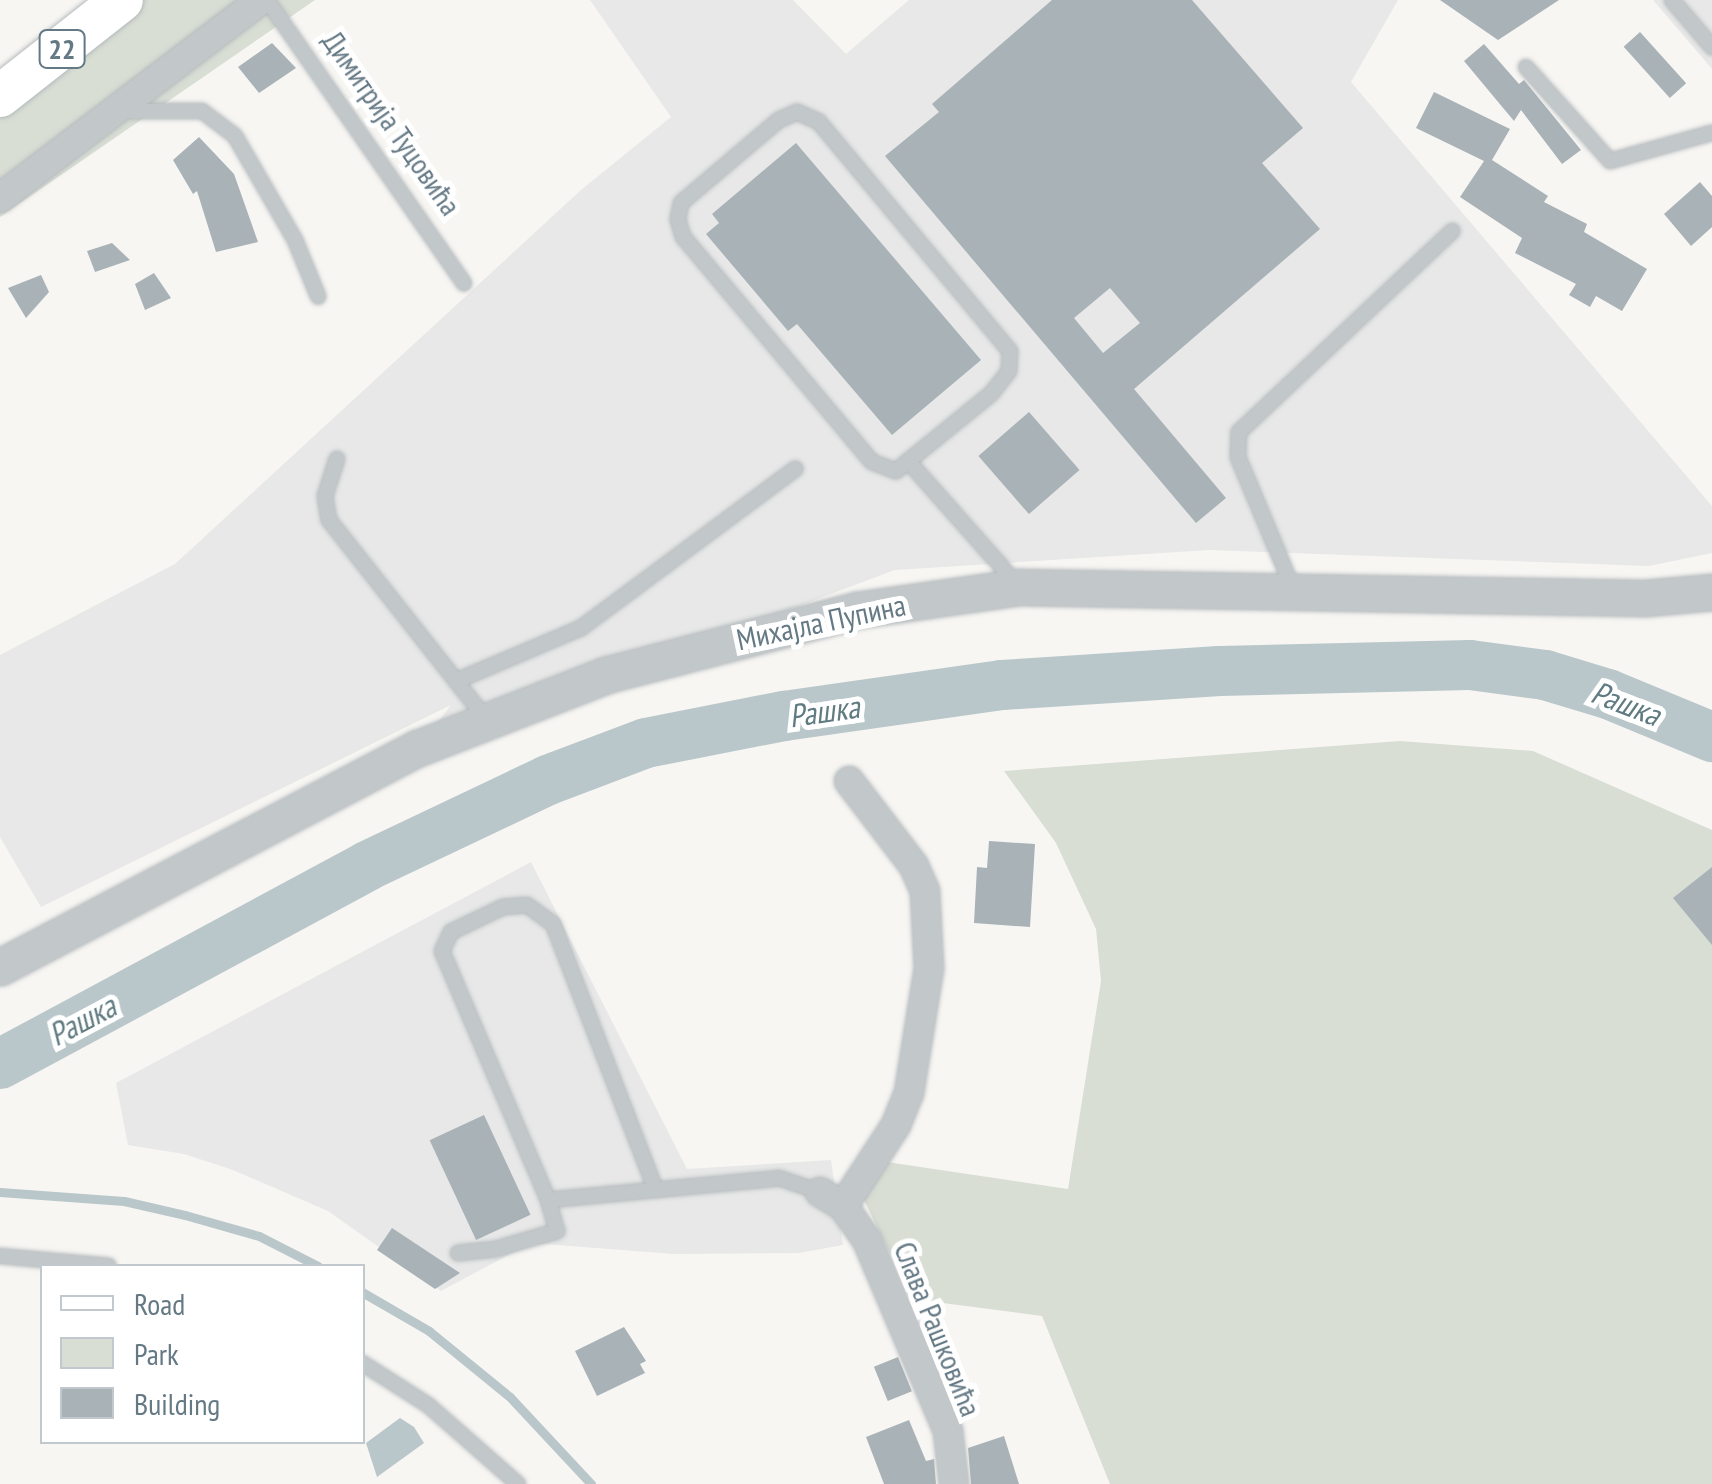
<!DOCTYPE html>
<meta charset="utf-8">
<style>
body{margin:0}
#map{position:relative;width:1712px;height:1484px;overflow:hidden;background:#f7f6f3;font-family:"PT Sans Narrow",sans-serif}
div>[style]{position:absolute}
.built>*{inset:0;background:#e7e8e7}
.green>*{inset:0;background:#d8ded4}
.water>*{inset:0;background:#b9c7ca}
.stream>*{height:9px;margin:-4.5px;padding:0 4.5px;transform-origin:4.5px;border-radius:4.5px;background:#b9c7ca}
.river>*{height:50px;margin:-25px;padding:0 25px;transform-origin:25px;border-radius:25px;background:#b9c7ca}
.building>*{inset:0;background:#a8b2b7;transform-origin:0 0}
.roads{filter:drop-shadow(0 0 2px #b5babd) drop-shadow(0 0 2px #b5babd)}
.service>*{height:14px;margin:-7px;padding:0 7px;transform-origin:7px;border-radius:7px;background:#c2c7c9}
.minor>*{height:28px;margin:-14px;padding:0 14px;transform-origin:14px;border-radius:14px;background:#c2c7c9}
.tertiary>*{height:35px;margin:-17.5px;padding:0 17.5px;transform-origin:17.5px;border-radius:17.5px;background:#c2c7c9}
.primary>*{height:42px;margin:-21px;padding:0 21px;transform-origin:21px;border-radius:21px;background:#fff}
span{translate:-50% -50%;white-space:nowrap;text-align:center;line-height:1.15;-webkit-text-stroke:10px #fff;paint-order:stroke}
.shield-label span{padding:2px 8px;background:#fff;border:2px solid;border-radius:8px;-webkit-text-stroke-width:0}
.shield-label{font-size:28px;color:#657985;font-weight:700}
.street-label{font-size:30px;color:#657985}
.water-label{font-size:32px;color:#607b81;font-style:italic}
.legend{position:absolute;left:40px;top:1264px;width:325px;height:180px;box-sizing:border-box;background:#fff;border:2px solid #c1c9ce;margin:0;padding:12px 18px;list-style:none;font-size:30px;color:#657985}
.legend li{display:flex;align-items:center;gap:20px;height:50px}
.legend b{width:50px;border:2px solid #c1c9ce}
</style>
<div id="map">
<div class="built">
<div style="clip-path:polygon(590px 0,793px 0,846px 54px,909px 0,1398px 0,1351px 82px,1712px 506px,1712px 553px,1649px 566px,1209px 550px,895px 570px,418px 748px,451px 705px,41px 907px,0 837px,0 655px,175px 564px,581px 190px,671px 117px)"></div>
<div style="clip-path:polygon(1653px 0,1712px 0,1712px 69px)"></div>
<div style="clip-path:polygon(531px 862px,687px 1169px,831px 1160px,843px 1245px,799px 1253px,674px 1254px,531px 1243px,441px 1291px,328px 1211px,233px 1170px,184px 1154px,128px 1145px,116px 1083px)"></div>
</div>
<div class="green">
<div style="clip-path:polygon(102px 0,315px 0,0 217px,0 80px)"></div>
<div style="clip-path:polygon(1400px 741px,1533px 751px,1712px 830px,1712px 1484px,1110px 1484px,1042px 1316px,912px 1299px,862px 1196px,887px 1162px,1068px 1189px,1101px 981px,1096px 929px,1056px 843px,1004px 771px)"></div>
</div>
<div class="water">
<div style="clip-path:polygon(400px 1418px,414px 1427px,424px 1443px,377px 1477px,366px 1443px)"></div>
</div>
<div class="stream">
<div style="left:0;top:1192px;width:124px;rotate:4.2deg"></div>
<div style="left:124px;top:1201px;width:63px;rotate:12.9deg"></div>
<div style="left:185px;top:1215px;width:77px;rotate:15.8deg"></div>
<div style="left:259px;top:1236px;width:66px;rotate:27deg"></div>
<div style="left:362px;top:1292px;width:78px;rotate:30.2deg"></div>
<div style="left:429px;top:1331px;width:104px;rotate:39.2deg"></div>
<div style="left:510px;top:1397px;width:119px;rotate:47deg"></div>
</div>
<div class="river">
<div style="left:0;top:1064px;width:417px;rotate:-28.3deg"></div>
<div style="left:367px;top:866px;width:200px;rotate:-25.4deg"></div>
<div style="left:548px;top:780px;width:105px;rotate:-20.7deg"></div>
<div style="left:646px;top:743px;width:141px;rotate:-11.1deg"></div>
<div style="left:784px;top:716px;width:220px;rotate:-8.1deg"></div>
<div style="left:1002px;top:685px;width:218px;rotate:-3.7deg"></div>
<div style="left:1220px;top:671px;width:250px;rotate:-1.4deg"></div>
<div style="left:1470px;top:665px;width:76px;rotate:7.6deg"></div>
<div style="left:1545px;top:675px;width:66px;rotate:16.8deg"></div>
<div style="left:1608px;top:694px;width:113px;rotate:22.5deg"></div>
</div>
<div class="building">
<div style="clip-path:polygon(evenodd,1052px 0,1192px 0,1303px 128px,1262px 163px,1320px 229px,1134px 389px,1226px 498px,1196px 523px,885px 156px,939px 112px,932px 104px,1052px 0,1110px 288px,1140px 323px,1103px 353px,1074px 318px,1110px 288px)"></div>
<div style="clip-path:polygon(1440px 0,1559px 0,1498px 40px)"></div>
<div style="left:1640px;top:32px;width:69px;height:22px;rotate:48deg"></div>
<div style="clip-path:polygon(272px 43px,296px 68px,259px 93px,238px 67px)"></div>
<div style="clip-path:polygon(1484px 44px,1519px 84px,1524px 80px,1581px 150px,1562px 164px,1521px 110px,1514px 121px,1464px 61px)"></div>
<div style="clip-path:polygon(1434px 92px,1510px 129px,1492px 160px,1548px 196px,1544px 202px,1587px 224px,1584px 232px,1647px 269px,1622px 311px,1596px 296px,1590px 307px,1569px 295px,1576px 284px,1515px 253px,1522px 238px,1460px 197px,1484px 161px,1416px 128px)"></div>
<div style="clip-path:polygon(199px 137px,234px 174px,258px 242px,216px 252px,197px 191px,193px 194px,173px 160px)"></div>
<div style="clip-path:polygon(796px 143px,981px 360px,892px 435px,797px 324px,788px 331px,706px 234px,719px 223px,712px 214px)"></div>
<div style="clip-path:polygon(1700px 182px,1712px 196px,1712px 227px,1691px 246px,1664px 214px)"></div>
<div style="clip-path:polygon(112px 243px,130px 260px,95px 272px,87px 251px)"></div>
<div style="clip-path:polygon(154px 273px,171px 298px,145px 310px,135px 284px)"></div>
<div style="clip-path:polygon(41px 275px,49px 292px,26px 318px,8px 288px)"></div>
<div style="left:1029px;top:412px;width:77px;height:67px;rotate:49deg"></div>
<div style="clip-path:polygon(989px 841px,1035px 844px,1030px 927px,974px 923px,977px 867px,987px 868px)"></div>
<div style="clip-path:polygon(1712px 867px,1712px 945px,1673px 898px)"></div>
<div style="left:484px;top:1115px;width:110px;height:60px;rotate:65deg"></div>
<div style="clip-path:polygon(392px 1228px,460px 1273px,435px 1289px,377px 1250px)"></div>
<div style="clip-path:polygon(624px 1327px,646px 1361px,640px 1364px,645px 1373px,597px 1396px,575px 1351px)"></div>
<div style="left:898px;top:1357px;width:37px;height:26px;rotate:68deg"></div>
<div style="clip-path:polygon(909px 1420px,926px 1461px,934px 1459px,936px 1484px,884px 1484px,866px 1437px)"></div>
<div style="clip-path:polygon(1004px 1436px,1019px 1484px,971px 1484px,968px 1448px)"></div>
</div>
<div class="roads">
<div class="service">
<div style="left:267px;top:0;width:345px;rotate:55.2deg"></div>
<div style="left:1672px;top:0;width:62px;rotate:49.6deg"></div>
<div style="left:1526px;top:67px;width:126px;rotate:48.2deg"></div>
<div style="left:1610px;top:161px;width:106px;rotate:-15.4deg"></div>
<div style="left:120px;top:111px;width:82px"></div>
<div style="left:202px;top:111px;width:41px;rotate:37.1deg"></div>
<div style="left:235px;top:136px;width:120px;rotate:60deg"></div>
<div style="left:295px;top:240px;width:61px;rotate:67.7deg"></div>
<div style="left:797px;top:112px;width:24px;rotate:24deg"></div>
<div style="left:819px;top:122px;width:298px;rotate:50.2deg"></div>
<div style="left:1010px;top:351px;width:20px;rotate:93deg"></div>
<div style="left:1009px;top:371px;width:28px;rotate:128deg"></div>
<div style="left:992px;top:393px;width:124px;rotate:140.9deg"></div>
<div style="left:896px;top:471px;width:26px;rotate:-159deg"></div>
<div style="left:872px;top:462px;width:294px;rotate:-130deg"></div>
<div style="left:683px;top:237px;width:19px;rotate:-106deg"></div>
<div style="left:678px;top:219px;width:16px;rotate:-79deg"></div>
<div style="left:681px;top:203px;width:128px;rotate:-40.3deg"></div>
<div style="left:779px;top:120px;width:20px;rotate:-24deg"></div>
<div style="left:337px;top:459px;width:39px;rotate:108deg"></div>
<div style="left:325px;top:496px;width:24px;rotate:81deg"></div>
<div style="left:329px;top:520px;width:255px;rotate:51.7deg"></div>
<div style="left:908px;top:461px;width:163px;rotate:48.5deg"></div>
<div style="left:1294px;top:591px;width:145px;rotate:-112.7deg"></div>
<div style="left:1238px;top:457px;width:25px;rotate:-88deg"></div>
<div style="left:1239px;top:432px;width:293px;rotate:-43.3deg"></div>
<div style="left:456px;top:681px;width:136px;rotate:-23deg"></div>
<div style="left:581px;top:628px;width:267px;rotate:-36.6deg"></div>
<div style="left:655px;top:1188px;width:283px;rotate:-111.1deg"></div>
<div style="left:553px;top:924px;width:32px;rotate:-144deg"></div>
<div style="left:527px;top:905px;width:24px;rotate:175deg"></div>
<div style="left:503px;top:907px;width:58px;rotate:154.3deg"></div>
<div style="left:451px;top:932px;width:21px;rotate:115deg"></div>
<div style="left:442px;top:951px;width:271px;rotate:66.9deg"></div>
<div style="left:548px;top:1200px;width:232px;rotate:-5.4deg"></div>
<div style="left:779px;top:1178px;width:43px;rotate:18.9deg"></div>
<div style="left:458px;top:1253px;width:38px;rotate:-6deg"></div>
<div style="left:496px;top:1249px;width:64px;rotate:-16.4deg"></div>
<div style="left:557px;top:1231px;width:32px;rotate:-106deg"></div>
<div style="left:0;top:1256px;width:109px;rotate:5.2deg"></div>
<div style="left:362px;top:1363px;width:78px;rotate:32.5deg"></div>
<div style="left:428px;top:1405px;width:120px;rotate:41.3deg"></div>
</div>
<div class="minor">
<div style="left:0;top:198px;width:328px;rotate:-37.2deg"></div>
<div style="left:820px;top:1192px;width:27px;rotate:31deg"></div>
<div style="left:843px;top:1206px;width:42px;rotate:54.8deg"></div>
<div style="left:867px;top:1240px;width:207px;rotate:67deg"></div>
<div style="left:948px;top:1431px;width:53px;rotate:83.5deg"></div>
<div style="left:843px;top:1206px;width:97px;rotate:-56.8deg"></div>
<div style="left:896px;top:1125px;width:35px;rotate:-68deg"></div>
<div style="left:909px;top:1093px;width:127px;rotate:-80.9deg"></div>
<div style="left:929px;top:968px;width:77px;rotate:-93deg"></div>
<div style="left:925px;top:891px;width:27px;rotate:-114deg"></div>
<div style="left:914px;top:866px;width:107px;rotate:-127.4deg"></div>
</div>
<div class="tertiary">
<div style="left:0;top:967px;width:472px;rotate:-27.7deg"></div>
<div style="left:418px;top:748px;width:202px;rotate:-21.2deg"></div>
<div style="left:606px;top:675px;width:259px;rotate:-14.5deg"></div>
<div style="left:857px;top:610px;width:164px;rotate:-8.1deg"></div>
<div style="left:1019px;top:587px;width:626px;rotate:1.01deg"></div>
<div style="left:1645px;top:598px;width:67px;rotate:-5.1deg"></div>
</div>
<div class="primary">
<div style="left:0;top:96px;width:155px;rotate:-38.2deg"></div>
</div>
</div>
<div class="shield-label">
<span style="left:62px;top:49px">22</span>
</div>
<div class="street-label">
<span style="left:392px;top:123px;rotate:55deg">Димитрија Туцовића</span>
<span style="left:821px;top:622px;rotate:-12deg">Михајла Пупина</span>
<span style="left:938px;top:1329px;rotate:68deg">Слава Рашковића</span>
</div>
<div class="water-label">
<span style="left:1626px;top:703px;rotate:21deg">Рашка</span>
<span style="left:824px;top:711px;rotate:-8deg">Рашка</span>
<span style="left:82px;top:1020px;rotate:-28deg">Рашка</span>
</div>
<ul class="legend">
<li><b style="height:12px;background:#fff"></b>Road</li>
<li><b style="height:28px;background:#d8ded4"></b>Park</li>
<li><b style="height:28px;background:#a8b2b7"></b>Building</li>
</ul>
</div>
